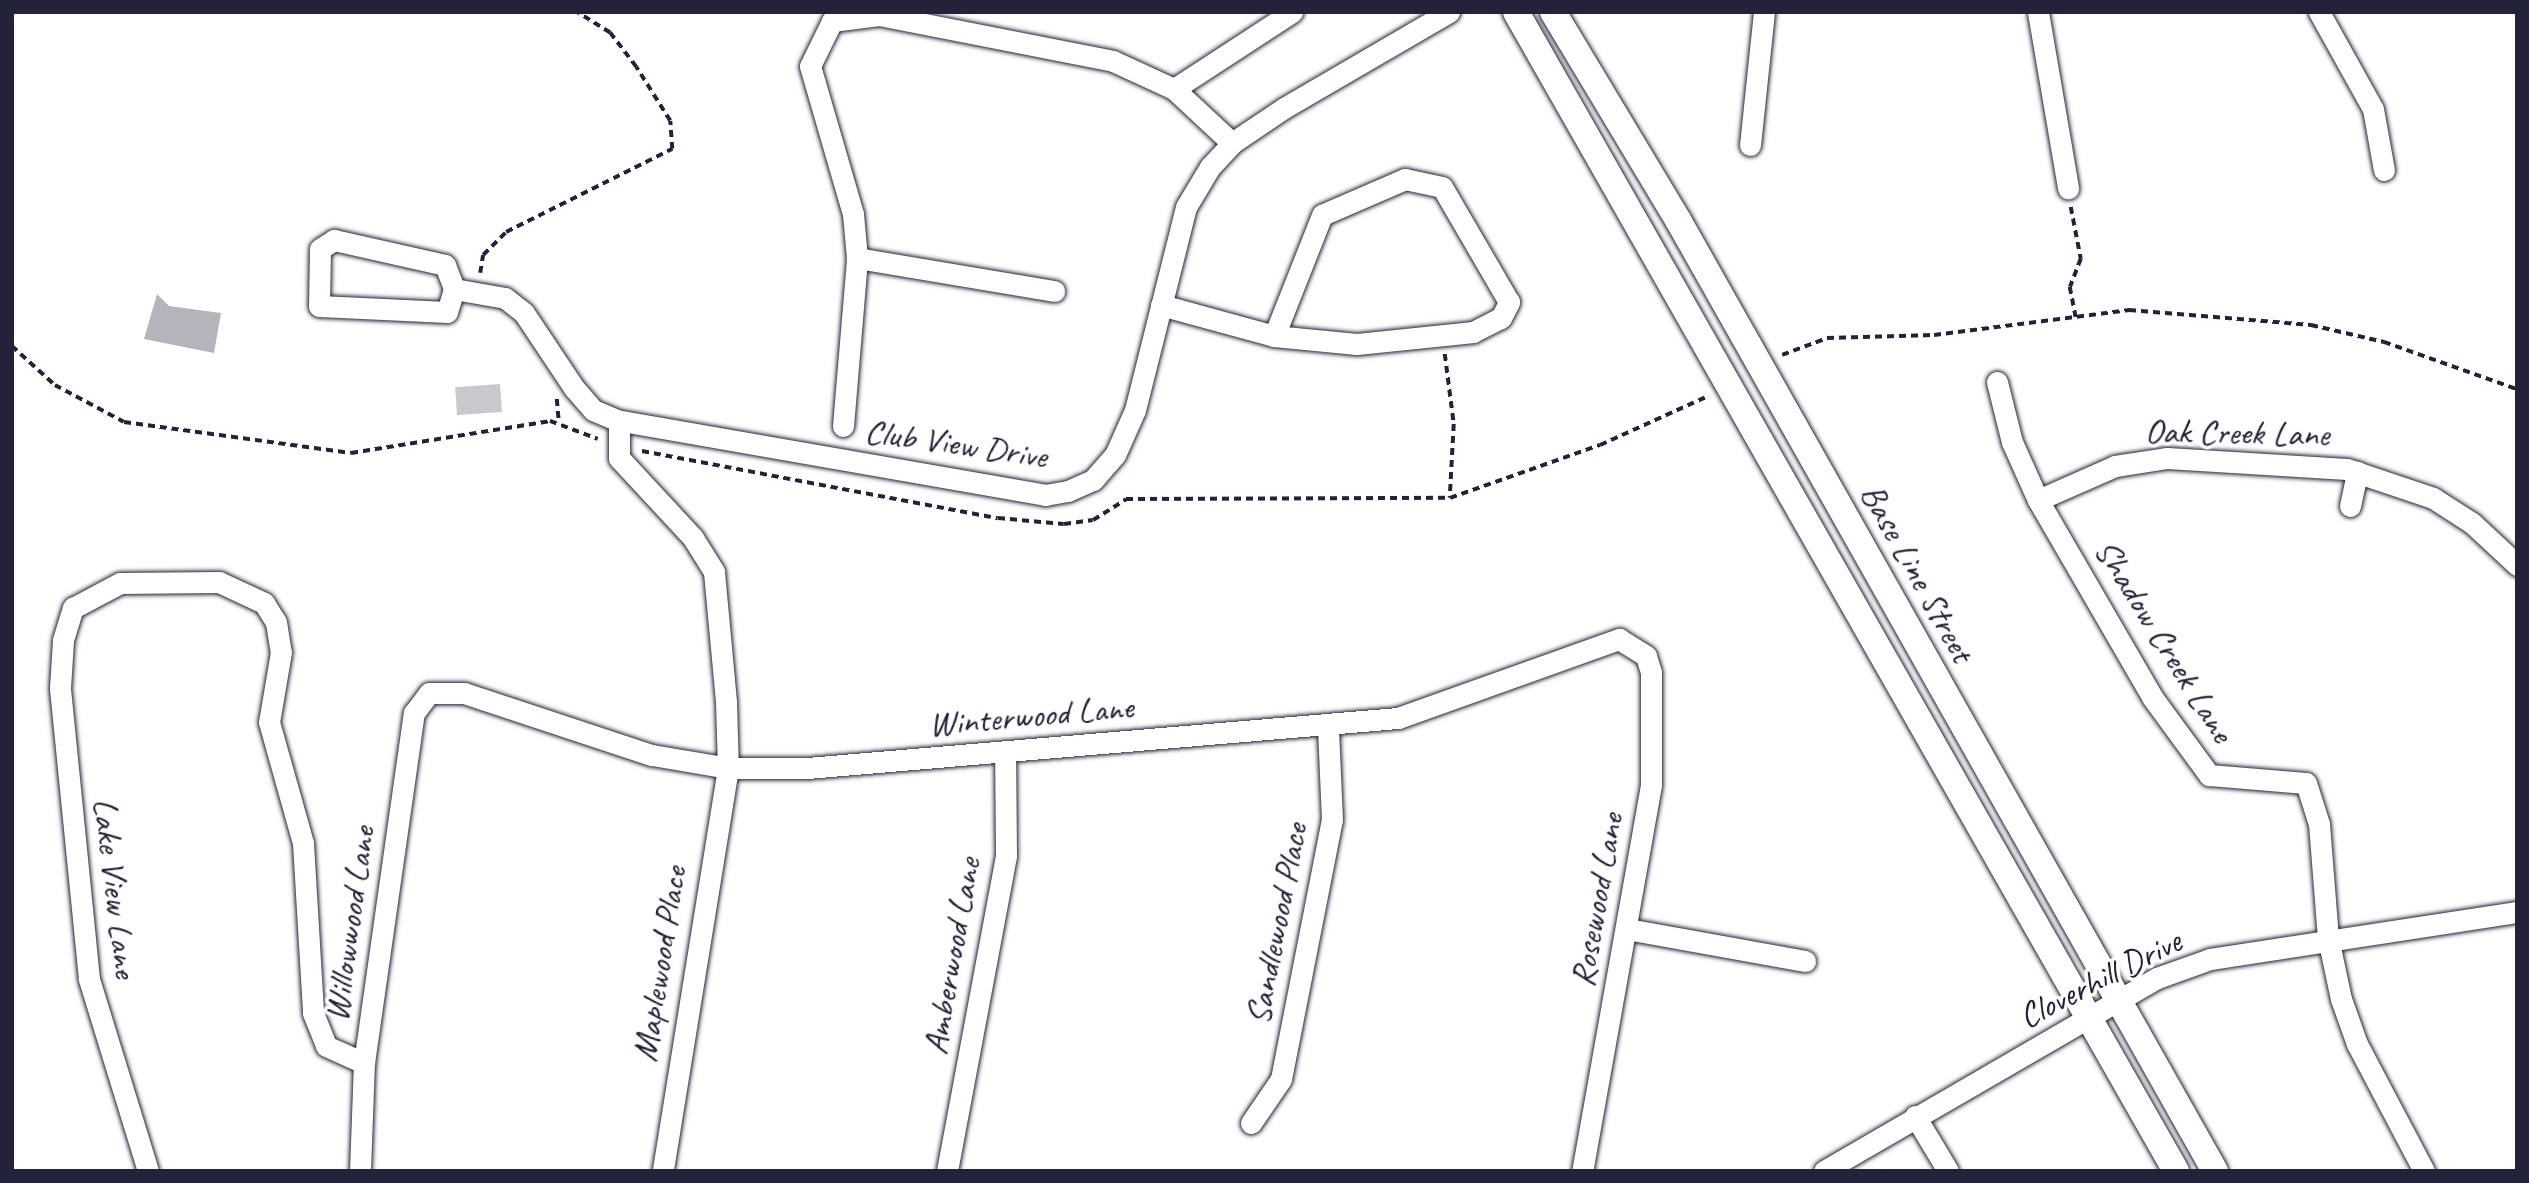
<!DOCTYPE html>
<style>
body{margin:0}
#map{position:relative;width:2529px;height:1183px;overflow:hidden;background:#fff;font-family:Caveat,sans-serif}
div>[style]{position:absolute}
.water>*{inset:0;background:#b4b4bc}
.building>*{inset:0;background:#c8c8cf;transform-origin:0 0}
.path>*{height:3.5px;margin-top:-1.75px;transform-origin:0;background:repeating-linear-gradient(90deg,#22223b 0 7px,transparent 0 12px)}
.roads{filter:drop-shadow(0 0 2px #22223b) drop-shadow(0 0 2px #22223b)}
.minor>*{height:21px;margin:-10.5px;padding:0 10.5px;transform-origin:10.5px;border-radius:10.5px;background:#fff}
.major>*{height:26px;margin:-13px;padding:0 13px;transform-origin:13px;border-radius:13px;background:#fff}
span{translate:-50% -50%;white-space:nowrap;text-align:center;line-height:1.15;-webkit-text-stroke:7px #fff;paint-order:stroke}
.street-label{font-size:35px;color:#22223b}
.frame{position:absolute;inset:0;border:14px solid #22223b;pointer-events:none}
</style>
<div id="map">
<div class="water">
<div style="clip-path:polygon(157px 294px,169px 306px,221px 313px,214px 353px,144px 339px)"></div>
</div>
<div class="building">
<div style="left:500px;top:384px;width:28px;height:45px;rotate:86deg"></div>
</div>
<div class="path">
<div style="left:2071px;top:207px;width:53px;rotate:79.1deg"></div>
<div style="left:2081px;top:259px;width:30px;rotate:111deg"></div>
<div style="left:2070px;top:287px;width:31px;rotate:79deg"></div>
<div style="left:480px;top:273px;width:18px;rotate:-81deg"></div>
<div style="left:483px;top:255px;width:33px;rotate:-45deg"></div>
<div style="left:506px;top:232px;width:186px;rotate:-26.6deg"></div>
<div style="left:672px;top:149px;width:28px;rotate:-94deg"></div>
<div style="left:670px;top:121px;width:64px;rotate:-122.2deg"></div>
<div style="left:636px;top:67px;width:43px;rotate:-127.4deg"></div>
<div style="left:610px;top:33px;width:40px;rotate:-148deg"></div>
<div style="left:12px;top:346px;width:58px;rotate:42.2deg"></div>
<div style="left:55px;top:385px;width:78px;rotate:28.2deg"></div>
<div style="left:124px;top:422px;width:229px;rotate:7.8deg"></div>
<div style="left:351px;top:453px;width:202px;rotate:-9.1deg"></div>
<div style="left:550px;top:421px;width:51px;rotate:20.6deg"></div>
<div style="left:1445px;top:354px;width:71px;rotate:82.7deg"></div>
<div style="left:1454px;top:424px;width:74px;rotate:93.1deg"></div>
<div style="left:1782px;top:355px;width:48px;rotate:-20.7deg"></div>
<div style="left:1827px;top:338px;width:107px;rotate:-1.6deg"></div>
<div style="left:1934px;top:335px;width:197px;rotate:-7.3deg"></div>
<div style="left:2129px;top:310px;width:183px;rotate:4.7deg"></div>
<div style="left:2311px;top:325px;width:75px;rotate:13.1deg"></div>
<div style="left:2384px;top:342px;width:141px;rotate:19.5deg"></div>
<div style="left:557px;top:399px;width:24px;rotate:85deg"></div>
<div style="left:642px;top:451px;width:362px;rotate:10.7deg"></div>
<div style="left:998px;top:518px;width:66px;rotate:5.2deg"></div>
<div style="left:1064px;top:524px;width:29px;rotate:-8deg"></div>
<div style="left:1093px;top:520px;width:39px;rotate:-32deg"></div>
<div style="left:1126px;top:499px;width:324px;rotate:-0.2deg"></div>
<div style="left:1450px;top:498px;width:159px;rotate:-19.5deg"></div>
<div style="left:1600px;top:445px;width:119px;rotate:-24.4deg"></div>
</div>
<div class="roads">
<div class="minor">
<div style="left:2038px;top:12px;width:179px;rotate:80.3deg"></div>
<div style="left:2319px;top:12px;width:111px;rotate:60.9deg"></div>
<div style="left:2373px;top:109px;width:62px;rotate:79.8deg"></div>
<div style="left:1174px;top:89px;width:141px;rotate:-33.1deg"></div>
<div style="left:1750px;top:145px;width:134px;rotate:-84deg"></div>
<div style="left:334px;top:240px;width:114px;rotate:12.7deg"></div>
<div style="left:445px;top:265px;width:26px;rotate:69deg"></div>
<div style="left:454px;top:289px;width:24px;rotate:107deg"></div>
<div style="left:447px;top:312px;width:128px;rotate:-177.3deg"></div>
<div style="left:319px;top:306px;width:57px;rotate:-89deg"></div>
<div style="left:320px;top:249px;width:17px;rotate:-33deg"></div>
<div style="left:857px;top:258px;width:200px;rotate:9.5deg"></div>
<div style="left:454px;top:289px;width:52px;rotate:10deg"></div>
<div style="left:505px;top:298px;width:24px;rotate:38deg"></div>
<div style="left:524px;top:313px;width:90px;rotate:56.3deg"></div>
<div style="left:574px;top:388px;width:29px;rotate:49deg"></div>
<div style="left:593px;top:410px;width:25px;rotate:23deg"></div>
<div style="left:616px;top:420px;width:436px;rotate:9.9deg"></div>
<div style="left:1045px;top:495px;width:23px;rotate:-10deg"></div>
<div style="left:1068px;top:491px;width:27px;rotate:-24deg"></div>
<div style="left:1093px;top:480px;width:33px;rotate:-49deg"></div>
<div style="left:1115px;top:455px;width:49px;rotate:-66deg"></div>
<div style="left:1135px;top:410px;width:209px;rotate:-75.9deg"></div>
<div style="left:1186px;top:207px;width:47px;rotate:-59deg"></div>
<div style="left:1210px;top:167px;width:33px;rotate:-47deg"></div>
<div style="left:1232px;top:143px;width:63px;rotate:-33.9deg"></div>
<div style="left:1284px;top:108px;width:191px;rotate:-30.2deg"></div>
<div style="left:1161px;top:305px;width:117px;rotate:15.3deg"></div>
<div style="left:1274px;top:336px;width:83px;rotate:5.5deg"></div>
<div style="left:1357px;top:344px;width:117px;rotate:-5.9deg"></div>
<div style="left:1473px;top:332px;width:31px;rotate:-27deg"></div>
<div style="left:1501px;top:318px;width:18px;rotate:-63deg"></div>
<div style="left:1509px;top:302px;width:133px;rotate:-120.2deg"></div>
<div style="left:1442px;top:187px;width:38px;rotate:-168deg"></div>
<div style="left:1405px;top:179px;width:90px;rotate:156.6deg"></div>
<div style="left:1322px;top:215px;width:130px;rotate:111.6deg"></div>
<div style="left:1997px;top:382px;width:62px;rotate:76deg"></div>
<div style="left:2012px;top:442px;width:64px;rotate:65.9deg"></div>
<div style="left:2038px;top:500px;width:228px;rotate:59.9deg"></div>
<div style="left:2152px;top:697px;width:97px;rotate:53.8deg"></div>
<div style="left:2209px;top:775px;width:97px;rotate:4.7deg"></div>
<div style="left:2306px;top:783px;width:43px;rotate:72.4deg"></div>
<div style="left:2319px;top:824px;width:114px;rotate:85.5deg"></div>
<div style="left:2328px;top:938px;width:62px;rotate:78deg"></div>
<div style="left:2341px;top:999px;width:48px;rotate:70.4deg"></div>
<div style="left:2357px;top:1044px;width:144px;rotate:62.2deg"></div>
<div style="left:619px;top:421px;width:37px;rotate:90deg"></div>
<div style="left:619px;top:458px;width:109px;rotate:47.2deg"></div>
<div style="left:693px;top:538px;width:40px;rotate:58deg"></div>
<div style="left:714px;top:572px;width:131px;rotate:84.7deg"></div>
<div style="left:726px;top:702px;width:66px;rotate:88.3deg"></div>
<div style="left:728px;top:768px;width:408px;rotate:99.2deg"></div>
<div style="left:843px;top:426px;width:169px;rotate:-85.2deg"></div>
<div style="left:857px;top:258px;width:44px;rotate:-95.2deg"></div>
<div style="left:853px;top:214px;width:154px;rotate:-106.2deg"></div>
<div style="left:810px;top:66px;width:50px;rotate:-63.9deg"></div>
<div style="left:832px;top:21px;width:47px;rotate:-7.3deg"></div>
<div style="left:879px;top:15px;width:238px;rotate:11.1deg"></div>
<div style="left:1113px;top:61px;width:67px;rotate:24.7deg"></div>
<div style="left:1174px;top:89px;width:79px;rotate:43deg"></div>
<div style="left:2038px;top:500px;width:84px;rotate:-23.8deg"></div>
<div style="left:2115px;top:466px;width:53px;rotate:-8.7deg"></div>
<div style="left:2167px;top:458px;width:180px;rotate:3.5deg"></div>
<div style="left:2347px;top:469px;width:91px;rotate:18.6deg"></div>
<div style="left:2433px;top:498px;width:46px;rotate:32.7deg"></div>
<div style="left:2472px;top:523px;width:62px;rotate:43deg"></div>
<div style="left:2350px;top:506px;width:35px;rotate:-78deg"></div>
<div style="left:1627px;top:929px;width:181px;rotate:10.2deg"></div>
<div style="left:1915px;top:1116px;width:64px;rotate:59deg"></div>
<div style="left:1251px;top:1123px;width:53px;rotate:-55.7deg"></div>
<div style="left:1281px;top:1079px;width:264px;rotate:-78.9deg"></div>
<div style="left:1332px;top:820px;width:93px;rotate:-92.5deg"></div>
<div style="left:148px;top:1171px;width:201px;rotate:-107.1deg"></div>
<div style="left:89px;top:979px;width:292px;rotate:-95.7deg"></div>
<div style="left:60px;top:688px;width:48px;rotate:-86.4deg"></div>
<div style="left:63px;top:640px;width:34px;rotate:-73deg"></div>
<div style="left:73px;top:608px;width:53px;rotate:-28deg"></div>
<div style="left:120px;top:583px;width:99px;rotate:-0.6deg"></div>
<div style="left:219px;top:582px;width:50px;rotate:25deg"></div>
<div style="left:264px;top:603px;width:22px;rotate:58deg"></div>
<div style="left:276px;top:622px;width:30px;rotate:81deg"></div>
<div style="left:281px;top:652px;width:71px;rotate:99.7deg"></div>
<div style="left:269px;top:722px;width:126px;rotate:74.3deg"></div>
<div style="left:303px;top:843px;width:170px;rotate:86.6deg"></div>
<div style="left:313px;top:1013px;width:35px;rotate:68deg"></div>
<div style="left:326px;top:1046px;width:42px;rotate:24.1deg"></div>
<div style="left:360px;top:1171px;width:108px;rotate:-87.9deg"></div>
<div style="left:364px;top:1063px;width:354px;rotate:-81.9deg"></div>
<div style="left:414px;top:713px;width:25px;rotate:-53deg"></div>
<div style="left:429px;top:693px;width:35px"></div>
<div style="left:464px;top:693px;width:198px;rotate:18.3deg"></div>
<div style="left:652px;top:755px;width:77px;rotate:9.7deg"></div>
<div style="left:728px;top:768px;width:79px"></div>
<div style="left:807px;top:768px;width:593px;rotate:-4.84deg"></div>
<div style="left:1398px;top:718px;width:235px;rotate:-19.7deg"></div>
<div style="left:1619px;top:639px;width:32px;rotate:32deg"></div>
<div style="left:1646px;top:656px;width:17px;rotate:73deg"></div>
<div style="left:1651px;top:672px;width:113px;rotate:90deg"></div>
<div style="left:1651px;top:785px;width:392px;rotate:100.1deg"></div>
<div style="left:947px;top:1171px;width:320px;rotate:-79.4deg"></div>
<div style="left:1006px;top:856px;width:105px;rotate:-90.5deg"></div>
<div style="left:1824px;top:1171px;width:385px;rotate:-30.1deg"></div>
<div style="left:2157px;top:978px;width:56px;rotate:-19.7deg"></div>
<div style="left:2210px;top:959px;width:311px;rotate:-8.7deg"></div>
</div>
<div class="major">
<div style="left:1516px;top:12px;width:1334px;rotate:60.34deg"></div>
<div style="left:1553px;top:12px;width:243px;rotate:59deg"></div>
<div style="left:1678px;top:220px;width:1092px;rotate:60.55deg"></div>
</div>
</div>
<div class="street-label">
<span style="left:2237px;top:433px;rotate:1deg">Oak Creek Lane</span>
<span style="left:956px;top:444px;rotate:8deg">Club View Drive</span>
<span style="left:1917px;top:573px;rotate:61deg">Base Line Street</span>
<span style="left:2164px;top:641px;rotate:58deg">Shadow Creek Lane</span>
<span style="left:1031px;top:716px;rotate:-5deg">Winterwood Lane</span>
<span style="left:115px;top:888px;rotate:83deg">Lake View Lane</span>
<span style="left:1597px;top:900px;rotate:-80deg">Rosewood Lane</span>
<span style="left:350px;top:924px;rotate:-82deg">Willowwood Lane</span>
<span style="left:1277px;top:924px;rotate:-79deg">Sandlewood Place</span>
<span style="left:952px;top:956px;rotate:-80deg">Amberwood Lane</span>
<span style="left:660px;top:964px;rotate:-81deg">Maplewood Place</span>
<span style="left:2100px;top:979px;rotate:-27deg">Cloverhill Drive</span>
</div>
<div class="frame"></div>
</div>
